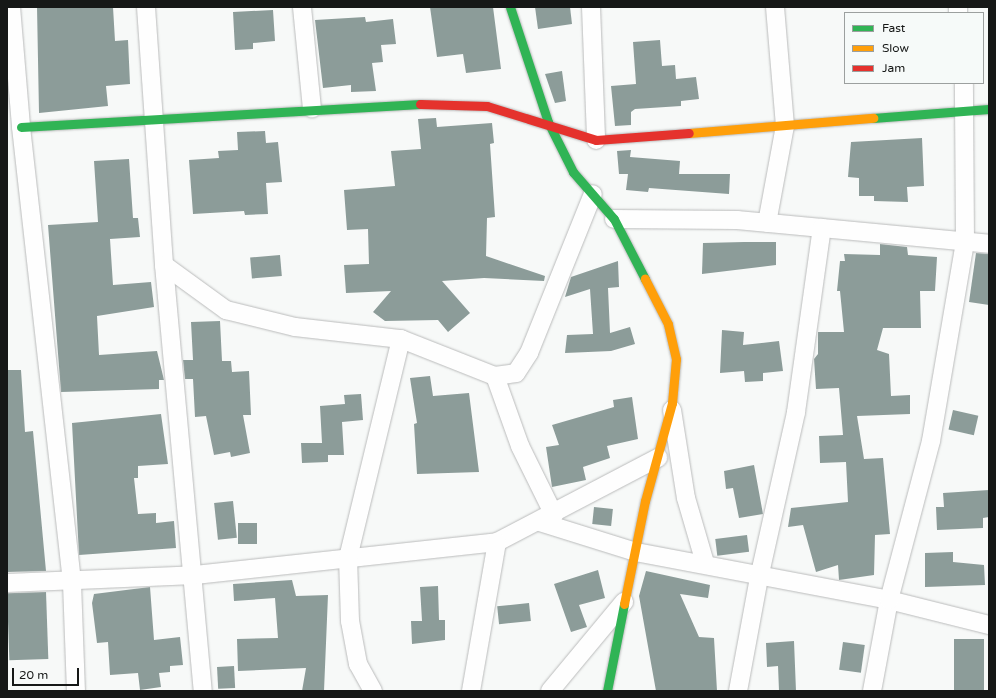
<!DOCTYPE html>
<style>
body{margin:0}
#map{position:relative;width:996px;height:698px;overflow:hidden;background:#f7f9f8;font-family:"Varela Round",sans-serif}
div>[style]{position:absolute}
.building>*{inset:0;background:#8c9c99;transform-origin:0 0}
.roads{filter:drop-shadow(0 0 1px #babbbb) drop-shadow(0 0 1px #babbbb)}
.street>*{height:18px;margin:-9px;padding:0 9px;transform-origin:9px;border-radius:9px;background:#fefefe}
.fast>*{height:9px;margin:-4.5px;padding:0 4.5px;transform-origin:4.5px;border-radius:4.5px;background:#30b455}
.slow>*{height:9px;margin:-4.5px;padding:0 4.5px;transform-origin:4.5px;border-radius:4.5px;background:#ff9f0a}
.jam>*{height:9px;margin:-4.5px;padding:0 4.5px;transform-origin:4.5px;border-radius:4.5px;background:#e5322d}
span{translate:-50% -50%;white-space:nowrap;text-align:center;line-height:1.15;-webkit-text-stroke:4px #f6faf9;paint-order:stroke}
.frame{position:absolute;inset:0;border:8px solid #161817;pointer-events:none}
.legend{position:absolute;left:844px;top:12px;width:140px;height:72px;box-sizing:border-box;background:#f6faf9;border:1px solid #9ca09f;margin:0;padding:5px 7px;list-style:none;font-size:12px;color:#161817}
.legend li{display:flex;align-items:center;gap:8px;height:20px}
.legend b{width:20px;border:1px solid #9ca09f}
.scale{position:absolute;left:12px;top:668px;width:67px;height:18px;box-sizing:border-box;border:2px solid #161817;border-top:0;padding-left:5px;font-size:12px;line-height:14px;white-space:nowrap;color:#161817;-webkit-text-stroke:3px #f6faf9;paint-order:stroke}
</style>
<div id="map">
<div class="building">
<div style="clip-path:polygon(37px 7px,113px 7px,115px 41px,128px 40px,130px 84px,106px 86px,108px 106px,39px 113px)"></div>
<div style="clip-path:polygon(430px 7px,493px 7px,501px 69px,466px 73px,463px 54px,437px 57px)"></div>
<div style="clip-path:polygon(535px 7px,570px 7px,572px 24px,538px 29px)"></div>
<div style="clip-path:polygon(273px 10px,275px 41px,253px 43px,253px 49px,235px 50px,233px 12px)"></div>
<div style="clip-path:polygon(365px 17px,366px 22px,393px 19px,396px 44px,381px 45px,383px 62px,372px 63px,376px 91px,351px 92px,351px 85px,323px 88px,315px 20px)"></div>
<div style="clip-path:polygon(660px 40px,662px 66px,675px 65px,676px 79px,696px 77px,699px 99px,681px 101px,681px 106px,635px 109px,631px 112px,631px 125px,615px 126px,611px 86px,636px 84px,633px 42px)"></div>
<div style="clip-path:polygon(562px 71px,566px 101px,555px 103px,545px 74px)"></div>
<div style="clip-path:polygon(436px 118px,437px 127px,492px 123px,494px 143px,490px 144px,495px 217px,487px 218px,486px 256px,545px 276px,544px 281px,484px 278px,442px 281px,470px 313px,448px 332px,438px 320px,385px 321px,373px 312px,391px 291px,346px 293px,344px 265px,369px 264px,368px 229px,347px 230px,344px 190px,395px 186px,391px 151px,421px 149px,418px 119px)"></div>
<div style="clip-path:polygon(265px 131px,266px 143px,278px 142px,282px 182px,266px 183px,268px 214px,245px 215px,244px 211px,193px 214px,189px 160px,219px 158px,218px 151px,238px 150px,237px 132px)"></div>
<div style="clip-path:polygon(922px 138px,924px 186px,907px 187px,908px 202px,874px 201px,874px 196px,859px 196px,859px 178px,848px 177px,851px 142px)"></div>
<div style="clip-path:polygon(631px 150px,630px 157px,680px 161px,679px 174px,730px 174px,729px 194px,649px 188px,648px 192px,626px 190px,628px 174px,619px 174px,617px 151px)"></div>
<div style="clip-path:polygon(129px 159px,133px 218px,138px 218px,140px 237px,110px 239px,113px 285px,151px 282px,154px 307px,97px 316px,99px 355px,157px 351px,164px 380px,159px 380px,159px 389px,61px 392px,48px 225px,98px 222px,94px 161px)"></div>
<div style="clip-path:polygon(744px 242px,776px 242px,776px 265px,702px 274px,703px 243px)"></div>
<div style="clip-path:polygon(880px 244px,907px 247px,908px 255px,937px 257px,935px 291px,920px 291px,921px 328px,883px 328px,877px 350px,889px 354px,891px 396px,910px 395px,910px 414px,857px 416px,864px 459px,883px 458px,890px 534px,875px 535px,874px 575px,839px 580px,838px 565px,816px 572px,803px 525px,788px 527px,791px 508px,848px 502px,846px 462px,820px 463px,819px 436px,843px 435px,839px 388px,816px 389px,814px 359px,818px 354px,818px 332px,844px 332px,840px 291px,837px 291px,840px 261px,845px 261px,844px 254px,880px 255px)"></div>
<div style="clip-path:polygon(976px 253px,989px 254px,989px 305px,969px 302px)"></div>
<div style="left:280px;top:255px;width:21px;height:30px;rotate:85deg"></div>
<div style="clip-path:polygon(618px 261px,619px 287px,608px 288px,610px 333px,630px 327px,635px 344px,611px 351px,565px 353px,567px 335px,593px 334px,590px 289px,565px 297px,571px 277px)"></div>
<div style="clip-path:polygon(220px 321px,222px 361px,231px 361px,232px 372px,249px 371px,251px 415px,243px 415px,250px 453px,231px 457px,230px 452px,214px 455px,206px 416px,195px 417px,193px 379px,185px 379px,183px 360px,193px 360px,191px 322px)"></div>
<div style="clip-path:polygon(722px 330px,744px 332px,743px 345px,779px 341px,783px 371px,763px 373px,763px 381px,745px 382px,744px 371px,720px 373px)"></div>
<div style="clip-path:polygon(7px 370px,21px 370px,25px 432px,33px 431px,46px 571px,7px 572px)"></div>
<div style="clip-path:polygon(430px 376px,433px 396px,469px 393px,479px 472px,417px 474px,414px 424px,417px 423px,410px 378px)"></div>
<div style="clip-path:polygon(361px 394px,363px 420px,342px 422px,344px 455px,328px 455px,328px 462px,302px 463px,301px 443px,322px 443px,320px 406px,345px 404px,344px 395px)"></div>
<div style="clip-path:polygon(632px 397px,638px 439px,607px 446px,610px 458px,583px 467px,586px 480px,552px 487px,546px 447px,559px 445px,552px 425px,614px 407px,613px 400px)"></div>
<div style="left:953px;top:410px;width:26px;height:20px;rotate:13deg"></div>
<div style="clip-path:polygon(161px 414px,168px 464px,138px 466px,138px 478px,134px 478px,138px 514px,156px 513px,156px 523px,174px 521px,176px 548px,79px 555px,72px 423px)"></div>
<div style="clip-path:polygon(754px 465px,763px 514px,739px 518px,733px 488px,726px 489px,724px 471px)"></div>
<div style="clip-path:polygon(989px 490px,989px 517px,983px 518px,983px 528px,937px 530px,936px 507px,944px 507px,943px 493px)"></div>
<div style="left:233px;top:501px;width:37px;height:19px;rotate:84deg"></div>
<div style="left:594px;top:507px;width:19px;height:17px;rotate:6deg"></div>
<div style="left:238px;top:523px;width:19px;height:21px"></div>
<div style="left:747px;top:535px;width:17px;height:32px;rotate:83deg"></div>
<div style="clip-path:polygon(953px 552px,953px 562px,984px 565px,985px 585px,925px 587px,925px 553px)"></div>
<div style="clip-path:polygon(598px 570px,605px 598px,579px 605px,587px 627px,571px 632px,554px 584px)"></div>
<div style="clip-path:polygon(646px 571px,710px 585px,708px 598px,680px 594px,699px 637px,714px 638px,717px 691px,656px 691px,639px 596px)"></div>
<div style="clip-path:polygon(292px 580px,296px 596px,328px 595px,324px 691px,302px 691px,306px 668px,238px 671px,237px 639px,278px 638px,275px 598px,234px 601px,233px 584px)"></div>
<div style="clip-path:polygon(438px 586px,439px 620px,445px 620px,445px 640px,412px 644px,411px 621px,422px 621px,420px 587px)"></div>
<div style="clip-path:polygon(150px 587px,154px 640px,180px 637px,183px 665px,170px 666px,170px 672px,159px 673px,161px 687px,140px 690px,138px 673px,110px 675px,108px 642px,97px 643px,92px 603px,94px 594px)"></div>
<div style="left:46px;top:592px;width:67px;height:39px;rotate:88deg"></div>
<div style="left:529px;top:603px;width:18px;height:32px;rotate:84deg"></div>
<div style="left:954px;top:639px;width:30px;height:52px"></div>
<div style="clip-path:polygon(794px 641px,796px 691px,779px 691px,778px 666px,767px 667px,766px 643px)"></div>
<div style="left:843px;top:642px;width:22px;height:28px;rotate:8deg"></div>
<div style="left:234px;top:666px;width:22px;height:17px;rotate:87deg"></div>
</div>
<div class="roads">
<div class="street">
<div style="left:11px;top:7px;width:120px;rotate:85.2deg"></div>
<div style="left:21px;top:127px;width:459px;rotate:83.6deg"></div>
<div style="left:72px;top:583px;width:108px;rotate:87.9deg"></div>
<div style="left:146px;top:7px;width:259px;rotate:86deg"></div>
<div style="left:164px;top:265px;width:428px;rotate:84.8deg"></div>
<div style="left:302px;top:7px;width:102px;rotate:84.4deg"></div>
<div style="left:591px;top:7px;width:133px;rotate:87.8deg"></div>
<div style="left:958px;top:7px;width:6px;rotate:90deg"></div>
<div style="left:614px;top:219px;width:123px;rotate:0.5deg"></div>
<div style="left:737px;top:220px;width:253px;rotate:5.4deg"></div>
<div style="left:767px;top:223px;width:99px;rotate:-79.5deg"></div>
<div style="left:785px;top:126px;width:119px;rotate:-94.8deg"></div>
<div style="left:164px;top:265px;width:77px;rotate:36deg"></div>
<div style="left:226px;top:310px;width:71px;rotate:13.8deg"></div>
<div style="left:295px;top:327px;width:107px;rotate:6.5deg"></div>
<div style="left:401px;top:339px;width:101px;rotate:21.5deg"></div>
<div style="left:495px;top:376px;width:21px;rotate:-8deg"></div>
<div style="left:516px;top:373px;width:24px;rotate:-57deg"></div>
<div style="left:529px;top:353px;width:171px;rotate:-68.1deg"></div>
<div style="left:495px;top:376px;width:74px;rotate:70.3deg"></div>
<div style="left:520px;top:446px;width:77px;rotate:63.8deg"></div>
<div style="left:672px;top:410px;width:89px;rotate:81deg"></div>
<div style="left:686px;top:498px;width:68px;rotate:73.7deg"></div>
<div style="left:540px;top:522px;width:101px;rotate:17.4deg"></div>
<div style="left:636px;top:552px;width:258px;rotate:10.7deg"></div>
<div style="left:889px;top:600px;width:103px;rotate:14deg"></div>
<div style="left:7px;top:583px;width:188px;rotate:-2.4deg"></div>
<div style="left:195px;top:575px;width:304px;rotate:-6.2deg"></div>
<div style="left:497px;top:542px;width:182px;rotate:-27.6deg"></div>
<div style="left:373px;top:691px;width:31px;rotate:-119deg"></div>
<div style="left:358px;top:664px;width:44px;rotate:-100.5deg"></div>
<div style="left:350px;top:621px;width:63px;rotate:-91.8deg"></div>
<div style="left:348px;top:558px;width:225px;rotate:-76.4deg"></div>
<div style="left:471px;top:691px;width:151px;rotate:-80.1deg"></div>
<div style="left:550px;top:691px;width:116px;rotate:-50.3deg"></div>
<div style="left:738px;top:691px;width:115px;rotate:-79.5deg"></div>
<div style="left:759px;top:578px;width:170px;rotate:-77.4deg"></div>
<div style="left:796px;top:412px;width:186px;rotate:-82deg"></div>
<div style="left:872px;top:691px;width:93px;rotate:-79.4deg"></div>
<div style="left:889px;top:600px;width:164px;rotate:-75.2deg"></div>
<div style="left:931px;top:441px;width:202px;rotate:-80.3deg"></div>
<div style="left:965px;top:242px;width:159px;rotate:-90.4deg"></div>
</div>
<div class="fast">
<div style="left:510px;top:7px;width:121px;rotate:71.7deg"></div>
<div style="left:548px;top:122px;width:56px;rotate:63.4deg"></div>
<div style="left:573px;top:172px;width:62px;rotate:48.9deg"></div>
<div style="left:614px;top:219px;width:68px;rotate:62.7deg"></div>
<div style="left:873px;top:118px;width:116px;rotate:-4.4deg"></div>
<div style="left:21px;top:127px;width:400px;rotate:-3.3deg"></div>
<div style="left:607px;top:691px;width:89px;rotate:-78.9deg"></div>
</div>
<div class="slow">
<div style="left:689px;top:133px;width:185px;rotate:-4.7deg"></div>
<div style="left:624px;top:604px;width:105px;rotate:-78.5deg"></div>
<div style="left:645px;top:501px;width:102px;rotate:-74.6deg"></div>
<div style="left:672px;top:403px;width:44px;rotate:-84.8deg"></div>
<div style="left:676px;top:359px;width:36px;rotate:-103deg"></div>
<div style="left:668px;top:324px;width:51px;rotate:-117.1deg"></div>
</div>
<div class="jam">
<div style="left:420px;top:104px;width:67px;rotate:1.7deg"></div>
<div style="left:487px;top:106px;width:114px;rotate:17.3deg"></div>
<div style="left:596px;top:140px;width:93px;rotate:-4.3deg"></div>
</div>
</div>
<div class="frame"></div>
<ul class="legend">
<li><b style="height:5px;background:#30b455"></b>Fast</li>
<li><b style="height:5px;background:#ff9f0a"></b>Slow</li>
<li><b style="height:5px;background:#e5322d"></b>Jam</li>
</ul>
<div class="scale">20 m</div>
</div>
